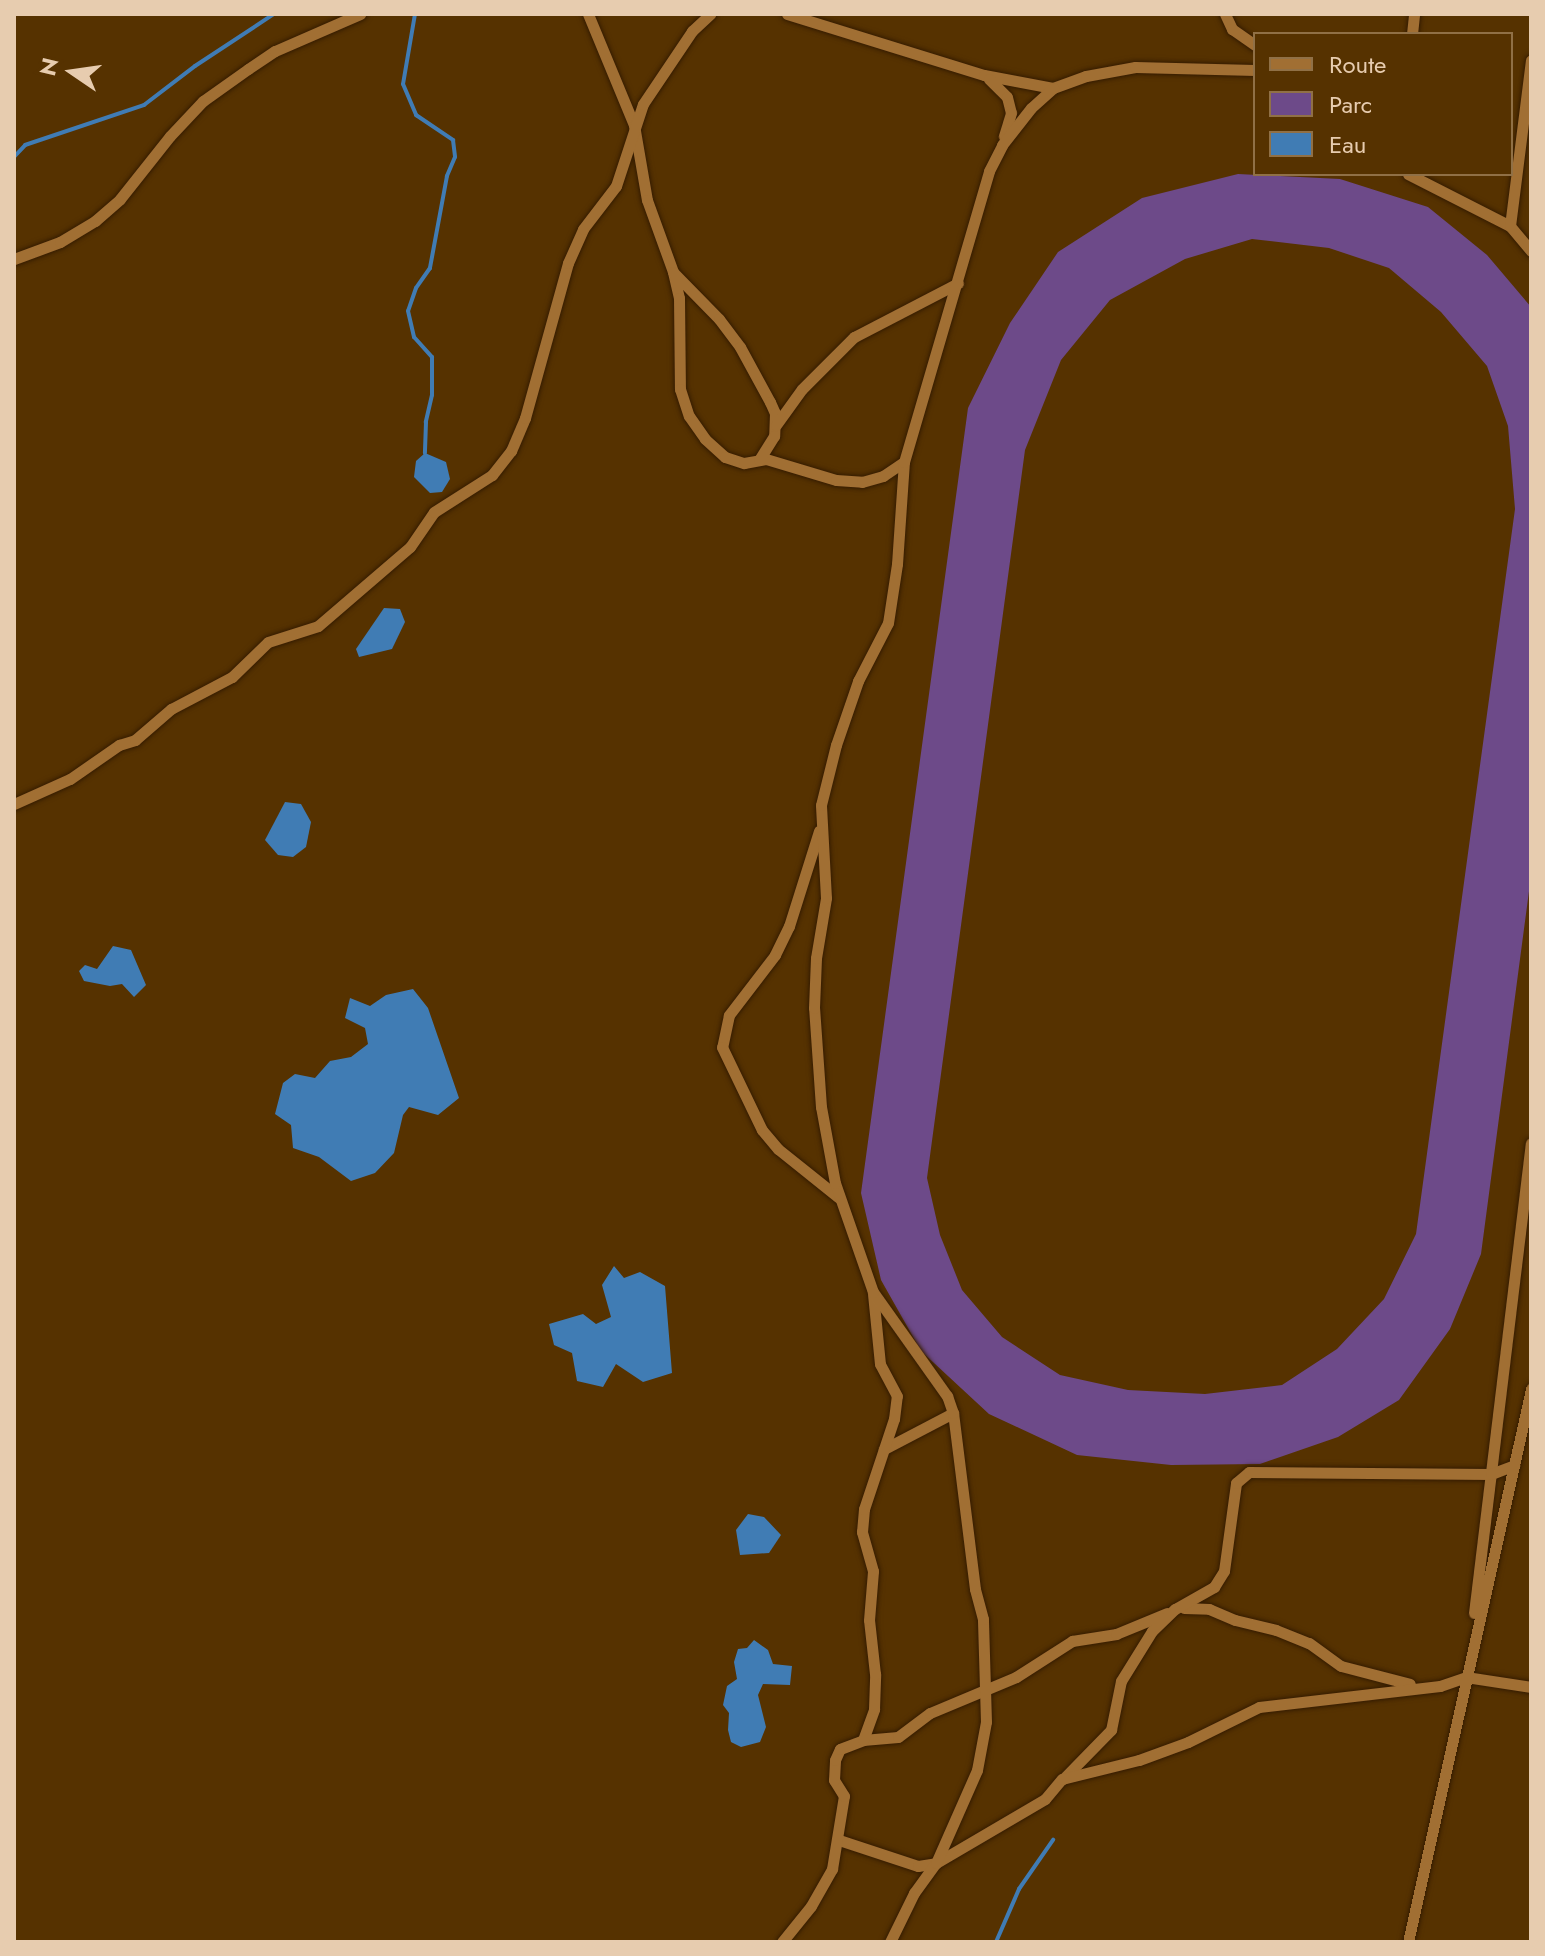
<!DOCTYPE html>
<style>
body{margin:0}
#map{position:relative;width:1545px;height:1956px;overflow:hidden;background:#563200;font-family:Jost,sans-serif}
div>[style]{position:absolute}
.green>*{inset:0;background:#6d4a89}
.water>*{inset:0;background:#407cb4}
.stream>*{height:4px;margin:-2px;padding:0 2px;transform-origin:2px;border-radius:2px;background:#407cb4}
.roads{filter:drop-shadow(0 0 2px #351c00) drop-shadow(0 0 2px #351c00)}
.street>*{height:11px;margin:-5.5px;padding:0 5.5px;transform-origin:5.5px;border-radius:5.5px;background:#a16f33}
span{translate:-50% -50%;white-space:nowrap;text-align:center;line-height:1.15;-webkit-text-stroke:8px #563200;paint-order:stroke}
.frame{position:absolute;inset:0;border:16px solid #e7ccaf;pointer-events:none}
.legend{position:absolute;left:1253px;top:32px;width:260px;height:144px;box-sizing:border-box;background:#563200;border:2px solid #907046;margin:0;padding:10px 14px;list-style:none;font-size:24px;color:#e7ccaf}
.legend li{display:flex;align-items:center;gap:16px;height:40px}
.legend b{width:40px;border:2px solid #907046}
.north{position:absolute;left:32px;top:32px;width:80px;height:80px;-webkit-text-stroke:6px #563200;paint-order:stroke;rotate:283deg;font-size:22px;font-weight:700;line-height:32px;text-align:center;color:#e7ccaf}
.north::after{content:'';display:block;margin:auto;width:28px;height:36px;background:#e7ccaf;clip-path:polygon(50% 0,100% 100%,50% 72%,0 100%)}
</style>
<div id="map">
<div class="green">
<div style="clip-path:polygon(evenodd,1238px 174px,1340px 179px,1428px 207px,1487px 255px,1531px 307px,1531px 876px,1481px 1254px,1450px 1329px,1399px 1400px,1338px 1437px,1260px 1464px,1171px 1465px,1077px 1455px,989px 1414px,921px 1351px,881px 1280px,861px 1193px,968px 408px,1010px 323px,1058px 252px,1142px 198px,1238px 174px,1252px 239px,1329px 248px,1389px 268px,1441px 312px,1487px 366px,1508px 426px,1515px 509px,1416px 1234px,1384px 1299px,1337px 1349px,1282px 1385px,1205px 1394px,1128px 1390px,1060px 1375px,1002px 1337px,962px 1290px,940px 1235px,927px 1178px,1025px 450px,1061px 360px,1110px 300px,1185px 259px,1252px 239px)"></div>
</div>
<div class="water">
<div style="clip-path:polygon(425px 453px,446px 462px,450px 479px,442px 492px,430px 493px,414px 477px,416px 461px)"></div>
<div style="clip-path:polygon(384px 608px,400px 609px,405px 622px,392px 649px,359px 657px,356px 649px)"></div>
<div style="clip-path:polygon(285px 802px,301px 804px,311px 822px,306px 847px,293px 857px,278px 855px,265px 840px)"></div>
<div style="clip-path:polygon(113px 946px,131px 950px,146px 985px,134px 997px,122px 984px,110px 986px,84px 981px,79px 971px,85px 965px,97px 969px)"></div>
<div style="clip-path:polygon(413px 989px,428px 1008px,459px 1098px,438px 1115px,409px 1107px,403px 1115px,394px 1153px,375px 1173px,351px 1181px,319px 1157px,293px 1148px,291px 1125px,275px 1114px,283px 1083px,295px 1074px,315px 1078px,330px 1061px,351px 1057px,368px 1044px,365px 1028px,345px 1018px,350px 998px,370px 1006px,386px 995px)"></div>
<div style="clip-path:polygon(614px 1266px,624px 1278px,640px 1272px,665px 1286px,672px 1373px,643px 1382px,616px 1364px,603px 1387px,577px 1381px,572px 1353px,554px 1345px,549px 1324px,583px 1314px,596px 1324px,611px 1317px,602px 1285px)"></div>
<div style="clip-path:polygon(748px 1514px,764px 1517px,781px 1535px,769px 1553px,740px 1555px,736px 1530px)"></div>
<div style="clip-path:polygon(754px 1640px,768px 1650px,773px 1664px,792px 1666px,790px 1685px,763px 1684px,758px 1695px,766px 1727px,760px 1742px,741px 1747px,731px 1742px,728px 1730px,729px 1713px,723px 1705px,727px 1686px,737px 1679px,734px 1662px,738px 1649px,747px 1648px)"></div>
</div>
<div class="stream">
<div style="left:415px;top:14px;width:71px;rotate:99.7deg"></div>
<div style="left:403px;top:84px;width:34px;rotate:67deg"></div>
<div style="left:416px;top:115px;width:45px;rotate:34deg"></div>
<div style="left:453px;top:140px;width:17px;rotate:83deg"></div>
<div style="left:455px;top:157px;width:21px;rotate:113deg"></div>
<div style="left:447px;top:176px;width:94px;rotate:100.5deg"></div>
<div style="left:430px;top:268px;width:24px;rotate:125deg"></div>
<div style="left:416px;top:288px;width:24px;rotate:109deg"></div>
<div style="left:408px;top:311px;width:27px;rotate:77deg"></div>
<div style="left:414px;top:337px;width:27px;rotate:48deg"></div>
<div style="left:432px;top:357px;width:38px;rotate:90deg"></div>
<div style="left:432px;top:395px;width:28px;rotate:103deg"></div>
<div style="left:426px;top:422px;width:31px;rotate:92deg"></div>
<div style="left:14px;top:157px;width:16px;rotate:-47deg"></div>
<div style="left:25px;top:145px;width:126px;rotate:-18.6deg"></div>
<div style="left:144px;top:105px;width:64px;rotate:-37.4deg"></div>
<div style="left:195px;top:66px;width:95px;rotate:-33.4deg"></div>
<div style="left:996px;top:1942px;width:58px;rotate:-66.5deg"></div>
<div style="left:1019px;top:1889px;width:60px;rotate:-55.2deg"></div>
</div>
<div class="roads">
<div class="street">
<div style="left:588px;top:14px;width:120px;rotate:67.5deg"></div>
<div style="left:634px;top:125px;width:76px;rotate:80.2deg"></div>
<div style="left:647px;top:200px;width:77px;rotate:70.1deg"></div>
<div style="left:673px;top:272px;width:27px;rotate:77deg"></div>
<div style="left:679px;top:298px;width:91px;rotate:89.4deg"></div>
<div style="left:680px;top:389px;width:28px;rotate:72deg"></div>
<div style="left:689px;top:416px;width:28px;rotate:55deg"></div>
<div style="left:705px;top:439px;width:27px;rotate:42deg"></div>
<div style="left:725px;top:457px;width:20px;rotate:18deg"></div>
<div style="left:744px;top:463px;width:22px;rotate:-10deg"></div>
<div style="left:766px;top:459px;width:73px;rotate:16.7deg"></div>
<div style="left:836px;top:480px;width:26px;rotate:4deg"></div>
<div style="left:862px;top:482px;width:22px;rotate:-16deg"></div>
<div style="left:883px;top:476px;width:25px;rotate:-34deg"></div>
<div style="left:787px;top:14px;width:206px;rotate:17.2deg"></div>
<div style="left:984px;top:75px;width:70px;rotate:10.7deg"></div>
<div style="left:1053px;top:88px;width:35px;rotate:-20deg"></div>
<div style="left:1086px;top:76px;width:50px;rotate:-10.4deg"></div>
<div style="left:1135px;top:67px;width:120px;rotate:1.4deg"></div>
<div style="left:1225px;top:14px;width:17px;rotate:65deg"></div>
<div style="left:1232px;top:29px;width:28px;rotate:35deg"></div>
<div style="left:1412px;top:34px;width:20px;rotate:-84deg"></div>
<div style="left:989px;top:79px;width:25px;rotate:45deg"></div>
<div style="left:1007px;top:97px;width:16px;rotate:76deg"></div>
<div style="left:1011px;top:113px;width:24px;rotate:107deg"></div>
<div style="left:1408px;top:174px;width:114px;rotate:27deg"></div>
<div style="left:1510px;top:226px;width:33px;rotate:50deg"></div>
<div style="left:1510px;top:226px;width:167px;rotate:-82.8deg"></div>
<div style="left:14px;top:259px;width:49px;rotate:-20.3deg"></div>
<div style="left:60px;top:242px;width:41px;rotate:-31deg"></div>
<div style="left:95px;top:221px;width:33px;rotate:-41deg"></div>
<div style="left:120px;top:199px;width:80px;rotate:-51.6deg"></div>
<div style="left:170px;top:136px;width:48px;rotate:-46.7deg"></div>
<div style="left:203px;top:101px;width:55px;rotate:-35.4deg"></div>
<div style="left:248px;top:69px;width:32px;rotate:-34deg"></div>
<div style="left:275px;top:51px;width:93px;rotate:-23.5deg"></div>
<div style="left:674px;top:273px;width:64px;rotate:45.6deg"></div>
<div style="left:719px;top:319px;width:35px;rotate:53deg"></div>
<div style="left:740px;top:347px;width:63px;rotate:61.4deg"></div>
<div style="left:770px;top:402px;width:12px;rotate:66deg"></div>
<div style="left:775px;top:413px;width:23px;rotate:92deg"></div>
<div style="left:774px;top:436px;width:28px;rotate:122deg"></div>
<div style="left:776px;top:425px;width:44px;rotate:-54.2deg"></div>
<div style="left:802px;top:389px;width:74px;rotate:-45deg"></div>
<div style="left:854px;top:337px;width:117px;rotate:-27.4deg"></div>
<div style="left:14px;top:804px;width:61px;rotate:-24.1deg"></div>
<div style="left:70px;top:779px;width:60px;rotate:-34.8deg"></div>
<div style="left:119px;top:745px;width:17px;rotate:-17deg"></div>
<div style="left:135px;top:740px;width:48px;rotate:-40.7deg"></div>
<div style="left:171px;top:709px;width:69px;rotate:-27.7deg"></div>
<div style="left:232px;top:677px;width:50px;rotate:-44.2deg"></div>
<div style="left:268px;top:642px;width:52px;rotate:-17.7deg"></div>
<div style="left:318px;top:626px;width:121px;rotate:-40.7deg"></div>
<div style="left:410px;top:547px;width:42px;rotate:-55.6deg"></div>
<div style="left:434px;top:512px;width:69px;rotate:-32.5deg"></div>
<div style="left:492px;top:475px;width:31px;rotate:-52deg"></div>
<div style="left:511px;top:451px;width:36px;rotate:-67deg"></div>
<div style="left:525px;top:418px;width:161px;rotate:-74.5deg"></div>
<div style="left:568px;top:263px;width:37px;rotate:-66deg"></div>
<div style="left:583px;top:229px;width:54px;rotate:-52.5deg"></div>
<div style="left:616px;top:186px;width:86px;rotate:-71.8deg"></div>
<div style="left:643px;top:104px;width:88px;rotate:-56.1deg"></div>
<div style="left:692px;top:31px;width:25px;rotate:-43deg"></div>
<div style="left:819px;top:831px;width:100px;rotate:107.5deg"></div>
<div style="left:789px;top:926px;width:32px;rotate:116deg"></div>
<div style="left:775px;top:955px;width:76px;rotate:127.5deg"></div>
<div style="left:729px;top:1015px;width:33px;rotate:102deg"></div>
<div style="left:722px;top:1047px;width:92px;rotate:64.3deg"></div>
<div style="left:762px;top:1130px;width:25px;rotate:50deg"></div>
<div style="left:778px;top:1149px;width:77px;rotate:38.7deg"></div>
<div style="left:884px;top:1449px;width:78px;rotate:-27.6deg"></div>
<div style="left:1184px;top:1608px;width:25px;rotate:2deg"></div>
<div style="left:1209px;top:1609px;width:28px;rotate:23deg"></div>
<div style="left:1235px;top:1620px;width:42px;rotate:13.7deg"></div>
<div style="left:1276px;top:1630px;width:35px;rotate:22deg"></div>
<div style="left:1309px;top:1643px;width:39px;rotate:36deg"></div>
<div style="left:1341px;top:1666px;width:71px;rotate:14.6deg"></div>
<div style="left:1474px;top:1613px;width:473px;rotate:-83.1deg"></div>
<div style="left:863px;top:1740px;width:35px;rotate:-5deg"></div>
<div style="left:898px;top:1737px;width:40px;rotate:-37deg"></div>
<div style="left:930px;top:1713px;width:93px;rotate:-22.7deg"></div>
<div style="left:1016px;top:1677px;width:67px;rotate:-32.7deg"></div>
<div style="left:1072px;top:1641px;width:45px;rotate:-9deg"></div>
<div style="left:1116px;top:1634px;width:55px;rotate:-22.4deg"></div>
<div style="left:1063px;top:1779px;width:69px;rotate:-45.6deg"></div>
<div style="left:1111px;top:1730px;width:50px;rotate:-78.5deg"></div>
<div style="left:1121px;top:1681px;width:59px;rotate:-58.2deg"></div>
<div style="left:1152px;top:1631px;width:32px;rotate:-44deg"></div>
<div style="left:1175px;top:1609px;width:45px;rotate:-29.4deg"></div>
<div style="left:1214px;top:1587px;width:19px;rotate:-58deg"></div>
<div style="left:1224px;top:1571px;width:89px;rotate:-82.2deg"></div>
<div style="left:1236px;top:1483px;width:17px;rotate:-40deg"></div>
<div style="left:1249px;top:1472px;width:242px;rotate:0.5deg"></div>
<div style="left:1491px;top:1474px;width:25px;rotate:-21deg"></div>
<div style="left:839px;top:1840px;width:83px;rotate:18.2deg"></div>
<div style="left:918px;top:1866px;width:18px;rotate:-9deg"></div>
<div style="left:936px;top:1863px;width:126px;rotate:-30.4deg"></div>
<div style="left:1045px;top:1799px;width:26px;rotate:-50deg"></div>
<div style="left:1062px;top:1779px;width:79px;rotate:-13.9deg"></div>
<div style="left:1139px;top:1760px;width:52px;rotate:-20.2deg"></div>
<div style="left:1188px;top:1742px;width:79px;rotate:-26.2deg"></div>
<div style="left:1259px;top:1707px;width:182px;rotate:-6.6deg"></div>
<div style="left:1440px;top:1686px;width:28px;rotate:-19deg"></div>
<div style="left:1466px;top:1677px;width:66px;rotate:8.7deg"></div>
<div style="left:782px;top:1942px;width:46px;rotate:-51.1deg"></div>
<div style="left:811px;top:1906px;width:43px;rotate:-60.4deg"></div>
<div style="left:832px;top:1869px;width:74px;rotate:-80.7deg"></div>
<div style="left:844px;top:1796px;width:19px;rotate:-122deg"></div>
<div style="left:834px;top:1780px;width:20px;rotate:-87deg"></div>
<div style="left:835px;top:1760px;width:12px;rotate:-66deg"></div>
<div style="left:840px;top:1749px;width:25px;rotate:-21deg"></div>
<div style="left:863px;top:1740px;width:33px;rotate:-70deg"></div>
<div style="left:874px;top:1709px;width:35px;rotate:-88deg"></div>
<div style="left:875px;top:1674px;width:54px;rotate:-96.3deg"></div>
<div style="left:869px;top:1620px;width:49px;rotate:-85.3deg"></div>
<div style="left:873px;top:1571px;width:41px;rotate:-105.8deg"></div>
<div style="left:862px;top:1532px;width:23px;rotate:-85deg"></div>
<div style="left:864px;top:1509px;width:95px;rotate:-71.6deg"></div>
<div style="left:894px;top:1419px;width:23px;rotate:-83deg"></div>
<div style="left:897px;top:1396px;width:36px;rotate:-118deg"></div>
<div style="left:880px;top:1364px;width:70px;rotate:-95.7deg"></div>
<div style="left:890px;top:1942px;width:55px;rotate:-63.9deg"></div>
<div style="left:914px;top:1893px;width:37px;rotate:-54deg"></div>
<div style="left:936px;top:1863px;width:102px;rotate:-66.2deg"></div>
<div style="left:977px;top:1770px;width:49px;rotate:-79.4deg"></div>
<div style="left:986px;top:1722px;width:103px;rotate:-91.7deg"></div>
<div style="left:983px;top:1619px;width:31px;rotate:-105deg"></div>
<div style="left:975px;top:1589px;width:177px;rotate:-97.1deg"></div>
<div style="left:953px;top:1413px;width:18px;rotate:-109deg"></div>
<div style="left:947px;top:1396px;width:128px;rotate:-125.4deg"></div>
<div style="left:873px;top:1292px;width:115px;rotate:-109.2deg"></div>
<div style="left:835px;top:1183px;width:77px;rotate:-100.4deg"></div>
<div style="left:821px;top:1107px;width:99px;rotate:-94deg"></div>
<div style="left:814px;top:1008px;width:50px;rotate:-87.7deg"></div>
<div style="left:816px;top:958px;width:61px;rotate:-80.5deg"></div>
<div style="left:826px;top:898px;width:93px;rotate:-93.1deg"></div>
<div style="left:821px;top:805px;width:62px;rotate:-76deg"></div>
<div style="left:836px;top:745px;width:68px;rotate:-71deg"></div>
<div style="left:858px;top:681px;width:65px;rotate:-62.7deg"></div>
<div style="left:888px;top:623px;width:60px;rotate:-81.3deg"></div>
<div style="left:897px;top:564px;width:102px;rotate:-86.1deg"></div>
<div style="left:904px;top:462px;width:303px;rotate:-73.7deg"></div>
<div style="left:989px;top:171px;width:29px;rotate:-63deg"></div>
<div style="left:1002px;top:145px;width:47px;rotate:-51.9deg"></div>
<div style="left:1031px;top:108px;width:30px;rotate:-42deg"></div>
<div style="left:1408px;top:1942px;width:567px;rotate:-77.46deg"></div>
</div>
</div>
<div class="frame"></div>
<ul class="legend">
<li><b style="height:10px;background:#a16f33"></b>Route</li>
<li><b style="height:22px;background:#6d4a89"></b>Parc</li>
<li><b style="height:22px;background:#407cb4"></b>Eau</li>
</ul>
<div class="north">N</div>
</div>
